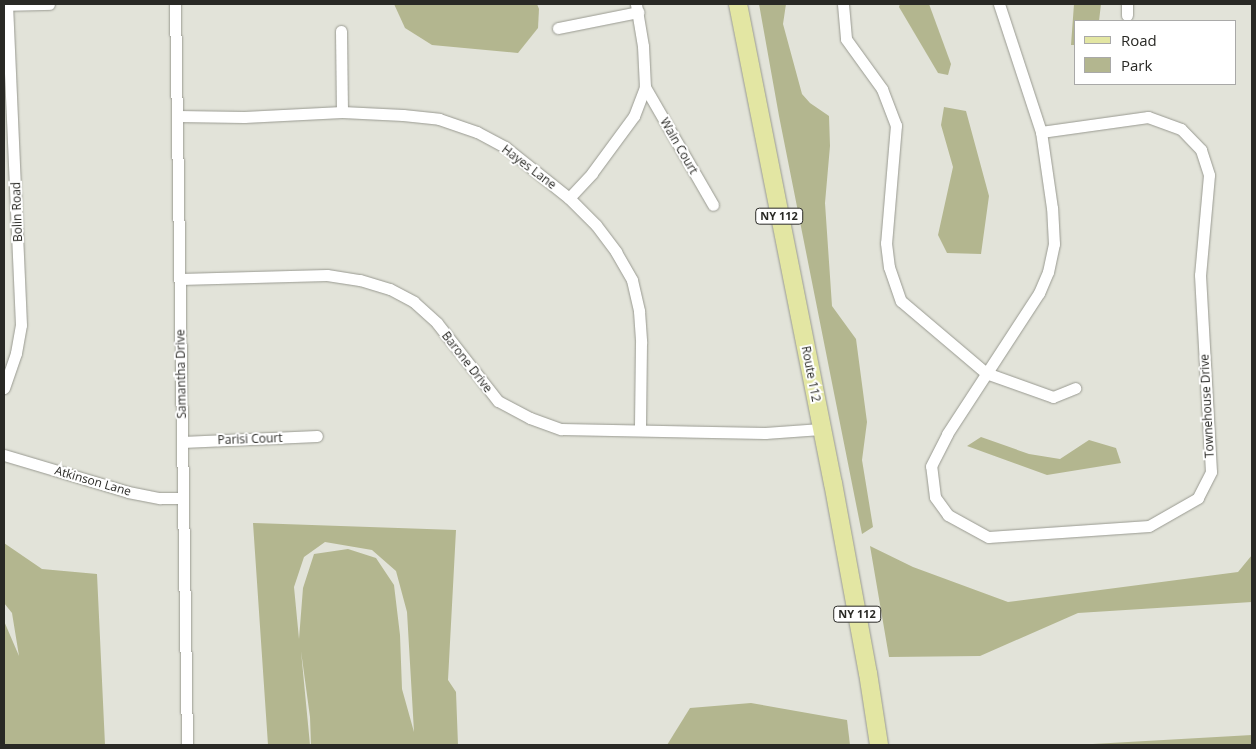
<!DOCTYPE html>
<style>
body{margin:0}
#map{position:relative;width:1256px;height:749px;overflow:hidden;background:#e2e3d9;font-family:"Open Sans",sans-serif}
div>[style]{position:absolute}
.green>*{inset:0;background:#b3b68f}
.roads{filter:drop-shadow(0 0 1px #999a91) drop-shadow(0 0 1px #999a91)}
.street>*{height:11px;margin:-5.5px;padding:0 5.5px;transform-origin:5.5px;border-radius:5.5px;background:#fff}
.primary>*{height:18px;margin:-9px;padding:0 9px;transform-origin:9px;border-radius:9px;background:#e3e6a3}
span{translate:-50% -50%;white-space:nowrap;text-align:center;line-height:1.15;-webkit-text-stroke:4px #fff;paint-order:stroke}
.shield-label span{padding:1px 4px;background:#fff;border:1px solid;border-radius:4px;-webkit-text-stroke-width:0}
.shield-label{font-size:11px;color:#292925;font-weight:700}
.street-label{font-size:12px;color:#292925}
.frame{position:absolute;inset:0;border:5px solid #292925;pointer-events:none}
.legend{position:absolute;left:1074px;top:20px;width:162px;height:65px;box-sizing:border-box;background:#fff;border:1px solid #a9a9a8;margin:0;padding:6px 9px;list-style:none;font-size:15px;color:#292925}
.legend li{display:flex;align-items:center;gap:10px;height:25px}
.legend b{width:25px;border:1px solid #a9a9a8}
</style>
<div id="map">
<div class="green">
<div style="clip-path:polygon(394px 4px,537px 4px,539px 9px,538px 28px,518px 53px,432px 45px,405px 28px)"></div>
<div style="clip-path:polygon(759px 4px,786px 4px,783px 24px,802px 94px,810px 103px,829px 116px,830px 146px,825px 203px,832px 306px,856px 339px,867px 422px,862px 460px,873px 527px,862px 534px,779px 116px)"></div>
<div style="clip-path:polygon(900px 4px,929px 4px,951px 64px,948px 75px,938px 73px,899px 7px)"></div>
<div style="clip-path:polygon(1074px 4px,1101px 4px,1099px 21px,1075px 21px,1075px 45px,1071px 45px)"></div>
<div style="clip-path:polygon(944px 107px,966px 111px,989px 196px,981px 254px,947px 253px,938px 235px,953px 167px,941px 125px)"></div>
<div style="clip-path:polygon(981px 437px,1029px 454px,1060px 459px,1089px 440px,1116px 448px,1121px 463px,1047px 475px,967px 446px)"></div>
<div style="clip-path:polygon(evenodd,253px 523px,456px 530px,448px 680px,456px 692px,458px 745px,311px 745px,310px 717px,301px 651px,310px 745px,268px 745px,253px 523px,325px 542px,372px 550px,396px 571px,407px 612px,414px 732px,402px 689px,400px 635px,394px 585px,376px 558px,348px 549px,314px 554px,303px 588px,299px 639px,294px 587px,304px 557px,325px 542px)"></div>
<div style="clip-path:polygon(4px 543px,42px 569px,97px 574px,105px 745px,4px 745px,4px 621px,19px 656px,12px 613px,4px 603px)"></div>
<div style="clip-path:polygon(870px 546px,913px 567px,1008px 602px,1238px 572px,1252px 555px,1252px 602px,1078px 613px,980px 656px,889px 657px)"></div>
<div style="clip-path:polygon(751px 703px,847px 720px,850px 745px,667px 745px,690px 708px)"></div>
<div style="clip-path:polygon(1252px 735px,1252px 745px,1075px 745px)"></div>
</div>
<div class="roads">
<div class="street">
<div style="left:175px;top:4px;width:741px;rotate:89.07deg"></div>
<div style="left:843px;top:4px;width:35px;rotate:85deg"></div>
<div style="left:846px;top:39px;width:62px;rotate:54.2deg"></div>
<div style="left:882px;top:89px;width:39px;rotate:69deg"></div>
<div style="left:896px;top:125px;width:118px;rotate:94.8deg"></div>
<div style="left:886px;top:243px;width:24px;rotate:83deg"></div>
<div style="left:889px;top:267px;width:36px;rotate:71deg"></div>
<div style="left:901px;top:301px;width:111px;rotate:40.3deg"></div>
<div style="left:986px;top:373px;width:71px;rotate:19.7deg"></div>
<div style="left:1053px;top:397px;width:24px;rotate:-22deg"></div>
<div style="left:999px;top:4px;width:135px;rotate:71.8deg"></div>
<div style="left:1041px;top:132px;width:108px;rotate:-8deg"></div>
<div style="left:1148px;top:117px;width:35px;rotate:20deg"></div>
<div style="left:1181px;top:129px;width:29px;rotate:46deg"></div>
<div style="left:1201px;top:150px;width:26px;rotate:72deg"></div>
<div style="left:1209px;top:175px;width:100px;rotate:95.1deg"></div>
<div style="left:1200px;top:275px;width:197px;rotate:86.8deg"></div>
<div style="left:1211px;top:472px;width:29px;rotate:117deg"></div>
<div style="left:1198px;top:498px;width:56px;rotate:150.3deg"></div>
<div style="left:1149px;top:526px;width:161px;rotate:176.1deg"></div>
<div style="left:988px;top:537px;width:46px;rotate:-151.2deg"></div>
<div style="left:948px;top:515px;width:22px;rotate:-126deg"></div>
<div style="left:935px;top:497px;width:31px;rotate:-97deg"></div>
<div style="left:931px;top:466px;width:36px;rotate:-63deg"></div>
<div style="left:947px;top:434px;width:168px;rotate:-56.9deg"></div>
<div style="left:1039px;top:293px;width:23px;rotate:-67deg"></div>
<div style="left:1048px;top:272px;width:29px;rotate:-78deg"></div>
<div style="left:1054px;top:244px;width:36px;rotate:-93deg"></div>
<div style="left:1052px;top:208px;width:77px;rotate:-98.2deg"></div>
<div style="left:1127px;top:4px;width:11px;rotate:90deg"></div>
<div style="left:4px;top:5px;width:45px;rotate:-1.3deg"></div>
<div style="left:558px;top:28px;width:82px;rotate:-11.3deg"></div>
<div style="left:341px;top:31px;width:81px;rotate:89.3deg"></div>
<div style="left:645px;top:87px;width:136px;rotate:60deg"></div>
<div style="left:177px;top:116px;width:67px;rotate:0.9deg"></div>
<div style="left:244px;top:117px;width:98px;rotate:-2.9deg"></div>
<div style="left:342px;top:112px;width:61px;rotate:2.8deg"></div>
<div style="left:403px;top:115px;width:36px;rotate:6deg"></div>
<div style="left:439px;top:119px;width:40px;rotate:18.9deg"></div>
<div style="left:477px;top:132px;width:32px;rotate:28deg"></div>
<div style="left:505px;top:147px;width:82px;rotate:38.6deg"></div>
<div style="left:569px;top:198px;width:38px;rotate:45deg"></div>
<div style="left:596px;top:225px;width:34px;rotate:53deg"></div>
<div style="left:616px;top:252px;width:32px;rotate:60deg"></div>
<div style="left:632px;top:280px;width:32px;rotate:77deg"></div>
<div style="left:639px;top:311px;width:32px;rotate:86deg"></div>
<div style="left:641px;top:343px;width:87px;rotate:90.7deg"></div>
<div style="left:569px;top:198px;width:34px;rotate:-47deg"></div>
<div style="left:592px;top:173px;width:71px;rotate:-53.6deg"></div>
<div style="left:634px;top:116px;width:31px;rotate:-69deg"></div>
<div style="left:645px;top:87px;width:41px;rotate:-92.8deg"></div>
<div style="left:643px;top:46px;width:43px;rotate:-99.5deg"></div>
<div style="left:180px;top:279px;width:147px;rotate:-1.6deg"></div>
<div style="left:327px;top:275px;width:33px;rotate:9deg"></div>
<div style="left:360px;top:280px;width:31px;rotate:17deg"></div>
<div style="left:390px;top:289px;width:27px;rotate:28deg"></div>
<div style="left:414px;top:302px;width:31px;rotate:42deg"></div>
<div style="left:437px;top:323px;width:99px;rotate:52deg"></div>
<div style="left:498px;top:401px;width:36px;rotate:28deg"></div>
<div style="left:530px;top:418px;width:33px;rotate:20deg"></div>
<div style="left:561px;top:429px;width:204px;rotate:1.1deg"></div>
<div style="left:765px;top:433px;width:56px;rotate:-4.1deg"></div>
<div style="left:4px;top:388px;width:37px;rotate:-71deg"></div>
<div style="left:16px;top:353px;width:28px;rotate:-80deg"></div>
<div style="left:21px;top:325px;width:321px;rotate:-92.5deg"></div>
<div style="left:182px;top:442px;width:135px;rotate:-2.5deg"></div>
<div style="left:4px;top:455px;width:129px;rotate:16.6deg"></div>
<div style="left:128px;top:492px;width:33px;rotate:11deg"></div>
<div style="left:160px;top:498px;width:23px"></div>
</div>
<div class="primary">
<div style="left:738px;top:4px;width:488px;rotate:78.8deg"></div>
<div style="left:833px;top:483px;width:193px;rotate:79.6deg"></div>
<div style="left:868px;top:673px;width:73px;rotate:81.3deg"></div>
</div>
</div>
<div class="shield-label">
<span style="left:779px;top:216px">NY 112</span>
<span style="left:857px;top:614px">NY 112</span>
</div>
<div class="street-label">
<span style="left:679px;top:146px;rotate:60deg">Wain Court</span>
<span style="left:529px;top:167px;rotate:37deg">Hayes Lane</span>
<span style="left:17px;top:212px;rotate:-92deg">Bolin Road</span>
<span style="left:467px;top:362px;rotate:52deg">Barone Drive</span>
<span style="left:181px;top:374px;rotate:-91deg">Samantha Drive</span>
<span style="left:811px;top:374px;rotate:79deg">Route 112</span>
<span style="left:1207px;top:406px;rotate:-93deg">Townehouse Drive</span>
<span style="left:250px;top:439px;rotate:-2deg">Parisi Court</span>
<span style="left:93px;top:481px;rotate:16deg">Atkinson Lane</span>
</div>
<div class="frame"></div>
<ul class="legend">
<li><b style="height:6px;background:#e3e6a3"></b>Road</li>
<li><b style="height:14px;background:#b3b68f"></b>Park</li>
</ul>
</div>
